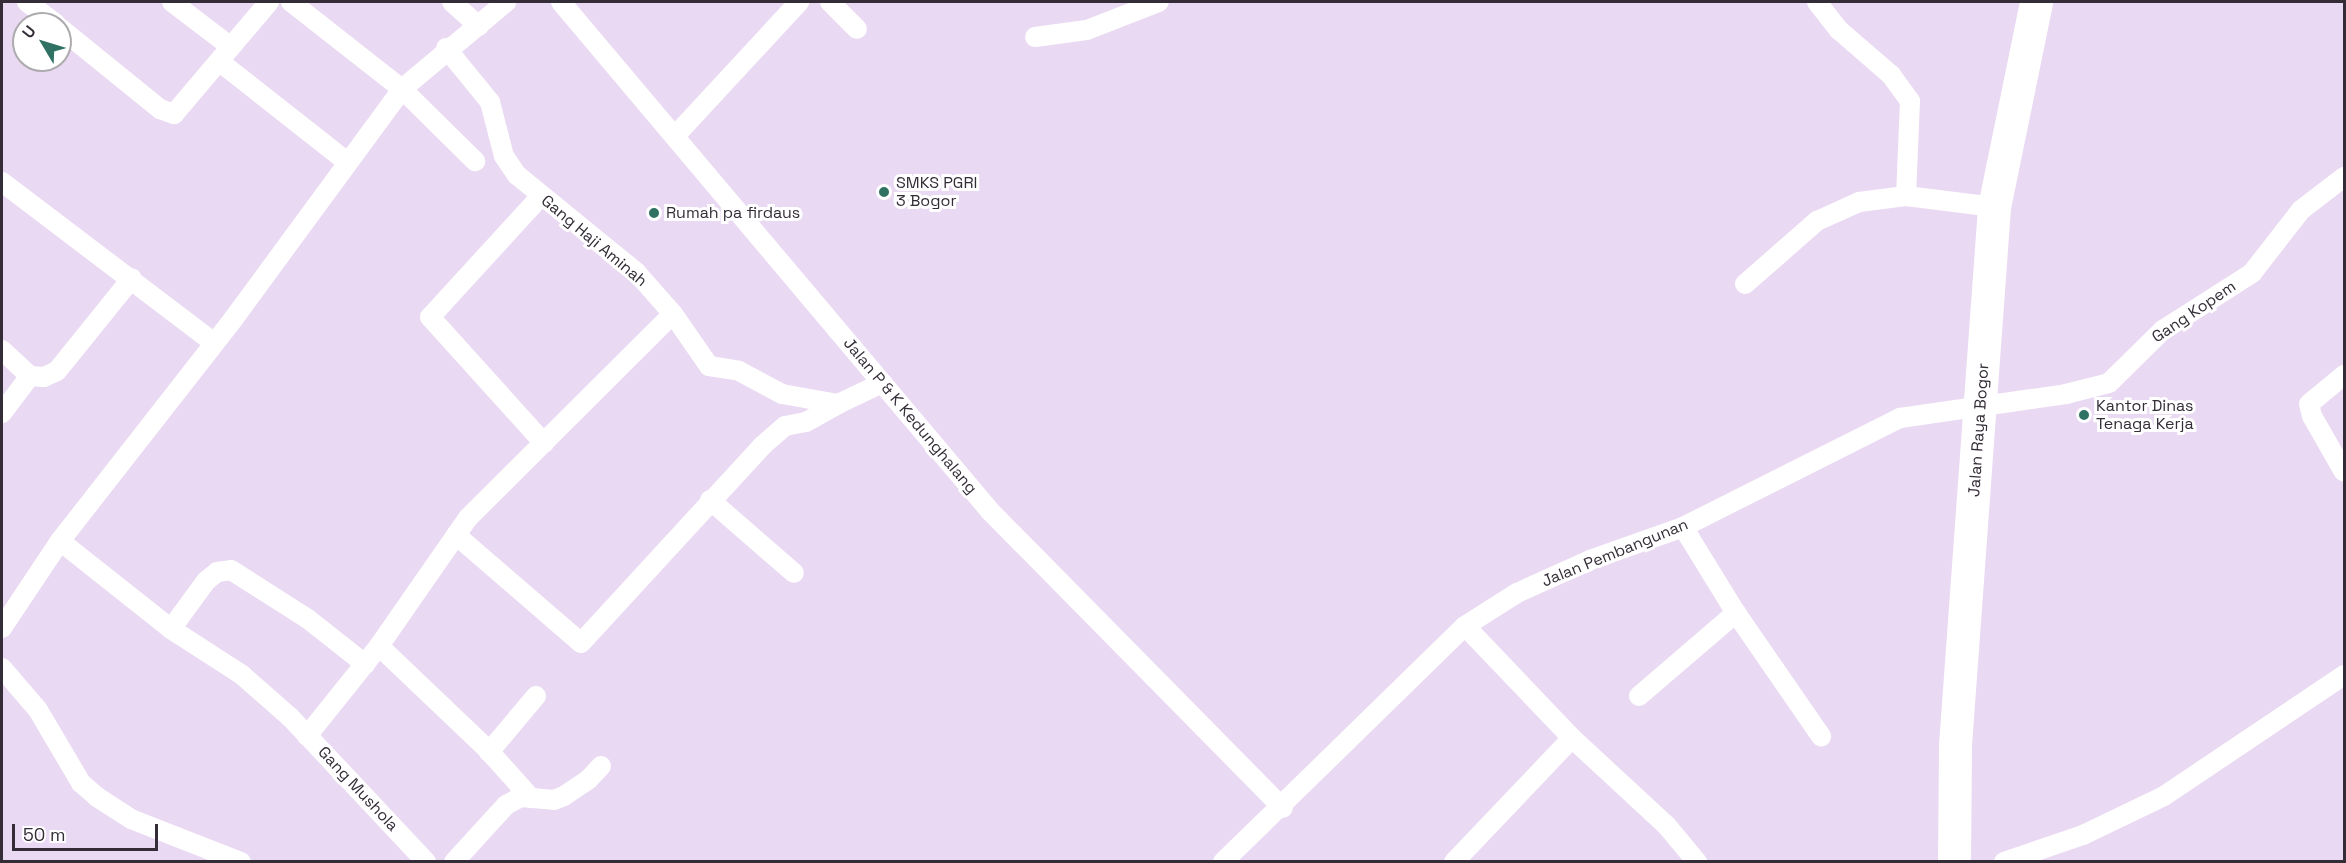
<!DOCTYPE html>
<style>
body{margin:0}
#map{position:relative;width:2346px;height:863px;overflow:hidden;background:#ead9f2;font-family:"Space Grotesk",sans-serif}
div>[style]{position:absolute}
.street>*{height:20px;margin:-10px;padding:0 10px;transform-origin:10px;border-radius:10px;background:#fff}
.highway>*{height:33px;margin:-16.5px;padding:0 16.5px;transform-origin:16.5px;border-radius:16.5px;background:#fff}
.dots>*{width:16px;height:16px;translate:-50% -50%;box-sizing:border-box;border:3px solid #fff;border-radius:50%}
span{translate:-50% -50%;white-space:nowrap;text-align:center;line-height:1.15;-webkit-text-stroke:6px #fff;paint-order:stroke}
.poi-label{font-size:16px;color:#342d37}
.left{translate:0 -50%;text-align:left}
.street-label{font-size:16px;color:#342d37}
.frame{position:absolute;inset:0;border:3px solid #342d37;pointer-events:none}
.north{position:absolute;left:12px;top:12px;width:60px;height:60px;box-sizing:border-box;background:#fff;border:2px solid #aeabaf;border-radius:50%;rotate:308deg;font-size:16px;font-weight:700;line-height:24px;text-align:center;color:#342d37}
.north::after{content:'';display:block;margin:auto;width:21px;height:27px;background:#2f7162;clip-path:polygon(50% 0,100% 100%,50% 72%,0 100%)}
.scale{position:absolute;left:12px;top:824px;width:146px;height:27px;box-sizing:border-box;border:3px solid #342d37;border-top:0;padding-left:8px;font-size:18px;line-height:21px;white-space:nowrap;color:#342d37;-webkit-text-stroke:4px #fff;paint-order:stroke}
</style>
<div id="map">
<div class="street">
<div style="left:27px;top:2px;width:36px;rotate:37deg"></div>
<div style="left:172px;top:2px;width:74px;rotate:37.3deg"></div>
<div style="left:291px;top:2px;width:141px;rotate:38.1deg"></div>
<div style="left:402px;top:89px;width:103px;rotate:44.6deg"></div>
<div style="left:452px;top:2px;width:36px;rotate:42deg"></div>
<div style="left:561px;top:2px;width:666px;rotate:49.87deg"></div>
<div style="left:990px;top:511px;width:417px;rotate:45.4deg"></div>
<div style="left:830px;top:2px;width:38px;rotate:45deg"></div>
<div style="left:1817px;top:2px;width:36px;rotate:52deg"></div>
<div style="left:1839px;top:30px;width:69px;rotate:40.9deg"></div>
<div style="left:1891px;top:75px;width:32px;rotate:54deg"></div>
<div style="left:1910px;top:101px;width:95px;rotate:92.4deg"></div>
<div style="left:60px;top:28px;width:129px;rotate:39deg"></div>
<div style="left:160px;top:109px;width:15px;rotate:20deg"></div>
<div style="left:174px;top:114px;width:147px;rotate:-49.7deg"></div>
<div style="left:1035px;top:37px;width:52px;rotate:-7.7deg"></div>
<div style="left:1087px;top:30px;width:77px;rotate:-21.3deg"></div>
<div style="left:446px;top:48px;width:70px;rotate:50.8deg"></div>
<div style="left:490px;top:102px;width:56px;rotate:75.5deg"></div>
<div style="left:504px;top:156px;width:23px;rotate:56deg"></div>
<div style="left:517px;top:175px;width:154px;rotate:39.2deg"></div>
<div style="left:636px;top:272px;width:56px;rotate:48.6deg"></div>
<div style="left:673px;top:314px;width:63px;rotate:55.3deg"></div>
<div style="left:709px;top:366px;width:30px;rotate:9deg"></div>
<div style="left:739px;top:371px;width:49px;rotate:28.1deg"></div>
<div style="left:782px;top:394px;width:57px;rotate:10.1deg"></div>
<div style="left:838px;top:404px;width:49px;rotate:-25.5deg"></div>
<div style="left:220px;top:62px;width:162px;rotate:38.2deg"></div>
<div style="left:675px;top:136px;width:183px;rotate:-47.2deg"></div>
<div style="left:2px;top:182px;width:266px;rotate:37.2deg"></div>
<div style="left:541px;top:196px;width:164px;rotate:132.5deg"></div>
<div style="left:430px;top:317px;width:170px;rotate:47.9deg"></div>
<div style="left:1745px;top:284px;width:96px;rotate:-41.2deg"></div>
<div style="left:1817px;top:221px;width:46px;rotate:-24.3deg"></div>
<div style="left:1859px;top:202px;width:47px;rotate:-7.3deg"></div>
<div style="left:1906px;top:196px;width:89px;rotate:7.1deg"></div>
<div style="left:2px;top:350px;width:38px;rotate:43deg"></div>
<div style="left:30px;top:376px;width:14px;rotate:4deg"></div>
<div style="left:44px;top:377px;width:14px;rotate:-25deg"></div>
<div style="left:57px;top:371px;width:119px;rotate:-51.1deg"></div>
<div style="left:2344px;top:375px;width:45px;rotate:140.4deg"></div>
<div style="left:2309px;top:404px;width:12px;rotate:76deg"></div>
<div style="left:2312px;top:416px;width:64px;rotate:60.3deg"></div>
<div style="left:2px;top:413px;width:46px;rotate:-52.9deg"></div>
<div style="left:710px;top:500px;width:111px;rotate:41deg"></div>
<div style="left:1683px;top:527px;width:101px;rotate:58.4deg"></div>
<div style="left:1736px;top:613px;width:150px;rotate:55.4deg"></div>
<div style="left:456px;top:535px;width:165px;rotate:40.8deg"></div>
<div style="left:581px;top:643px;width:268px;rotate:-47.4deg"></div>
<div style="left:762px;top:446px;width:30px;rotate:-41deg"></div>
<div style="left:785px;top:426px;width:21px;rotate:-11deg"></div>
<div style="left:806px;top:422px;width:37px;rotate:-29deg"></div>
<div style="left:60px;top:541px;width:142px;rotate:38.4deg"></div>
<div style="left:171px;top:629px;width:85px;rotate:32.9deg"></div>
<div style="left:242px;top:675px;width:64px;rotate:41.2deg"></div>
<div style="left:290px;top:717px;width:199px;rotate:46.8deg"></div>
<div style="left:1465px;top:626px;width:155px;rotate:46.3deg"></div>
<div style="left:1572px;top:738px;width:129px;rotate:42.8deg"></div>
<div style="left:1667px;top:826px;width:47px;rotate:50.2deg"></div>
<div style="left:2px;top:628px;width:105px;rotate:-56.3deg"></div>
<div style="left:60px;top:541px;width:283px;rotate:-52deg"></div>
<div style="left:234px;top:318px;width:284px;rotate:-53.7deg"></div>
<div style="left:402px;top:89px;width:136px;rotate:-39.9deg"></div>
<div style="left:171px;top:629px;width:59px;rotate:-53.9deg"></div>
<div style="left:206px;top:581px;width:14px;rotate:-39deg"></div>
<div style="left:217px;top:572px;width:14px;rotate:-8deg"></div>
<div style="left:231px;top:570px;width:91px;rotate:32.5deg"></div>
<div style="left:308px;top:619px;width:73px;rotate:38.3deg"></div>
<div style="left:379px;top:646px;width:149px;rotate:43.6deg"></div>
<div style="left:487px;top:749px;width:66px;rotate:48.1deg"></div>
<div style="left:2px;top:668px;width:55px;rotate:49.4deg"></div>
<div style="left:38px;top:710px;width:85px;rotate:59.5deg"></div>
<div style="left:81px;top:783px;width:21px;rotate:41deg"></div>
<div style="left:97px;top:797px;width:40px;rotate:32.9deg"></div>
<div style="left:131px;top:819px;width:118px;rotate:21.4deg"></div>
<div style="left:1639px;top:696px;width:128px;rotate:-40.6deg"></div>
<div style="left:307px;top:736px;width:115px;rotate:-51.3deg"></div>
<div style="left:379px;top:646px;width:156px;rotate:-55.2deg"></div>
<div style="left:468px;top:518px;width:289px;rotate:-44.9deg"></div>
<div style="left:489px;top:752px;width:73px;rotate:-50deg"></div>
<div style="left:454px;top:862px;width:77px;rotate:-47.6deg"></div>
<div style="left:506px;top:805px;width:17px;rotate:-28deg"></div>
<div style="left:521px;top:797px;width:33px;rotate:5deg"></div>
<div style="left:554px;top:800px;width:11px;rotate:-22deg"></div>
<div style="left:564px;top:796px;width:29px;rotate:-34deg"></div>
<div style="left:588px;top:780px;width:19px;rotate:-47deg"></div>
<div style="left:1223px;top:862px;width:338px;rotate:-44.3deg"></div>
<div style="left:1465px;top:626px;width:62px;rotate:-32.4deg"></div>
<div style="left:1517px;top:593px;width:80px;rotate:-24.3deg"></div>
<div style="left:1590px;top:560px;width:99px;rotate:-19.5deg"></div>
<div style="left:1683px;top:527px;width:243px;rotate:-26.7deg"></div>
<div style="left:1900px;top:418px;width:168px;rotate:-8.2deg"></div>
<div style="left:2066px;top:394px;width:44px;rotate:-14.3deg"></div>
<div style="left:2109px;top:383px;width:76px;rotate:-44.5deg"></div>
<div style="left:2163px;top:330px;width:106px;rotate:-32.6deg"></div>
<div style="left:2252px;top:273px;width:80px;rotate:-52.1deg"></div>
<div style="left:2301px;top:210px;width:54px;rotate:-37.5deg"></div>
<div style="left:1454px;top:862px;width:171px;rotate:-46.4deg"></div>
<div style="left:2004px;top:862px;width:83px;rotate:-18.9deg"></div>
<div style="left:2083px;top:835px;width:90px;rotate:-25.7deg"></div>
<div style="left:2164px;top:796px;width:217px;rotate:-33.9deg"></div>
</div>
<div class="highway">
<div style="left:1954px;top:862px;width:117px;rotate:-89.5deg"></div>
<div style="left:1955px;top:745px;width:539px;rotate:-85.85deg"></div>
<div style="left:1994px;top:207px;width:209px;rotate:-78.4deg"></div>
</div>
<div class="dots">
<div style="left:884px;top:192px;background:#2f7162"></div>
<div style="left:654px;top:213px;background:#2f7162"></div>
<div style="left:2084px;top:415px;background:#2f7162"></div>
</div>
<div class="poi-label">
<span class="left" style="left:896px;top:192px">SMKS PGRI<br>3 Bogor</span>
<span class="left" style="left:666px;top:213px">Rumah pa firdaus</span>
<span class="left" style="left:2096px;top:415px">Kantor Dinas<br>Tenaga Kerja</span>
</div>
<div class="street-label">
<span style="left:594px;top:241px;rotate:40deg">Gang Haji Aminah</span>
<span style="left:2194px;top:312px;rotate:-34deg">Gang Kopem</span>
<span style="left:910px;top:416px;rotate:50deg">Jalan P &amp; K Kedunghalang</span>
<span style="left:1979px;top:430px;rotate:-86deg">Jalan Raya Bogor</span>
<span style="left:1615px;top:553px;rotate:-22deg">Jalan Pembangunan</span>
<span style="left:358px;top:789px;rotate:47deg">Gang Mushola</span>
</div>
<div class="frame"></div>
<div class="north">U</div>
<div class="scale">50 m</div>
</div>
